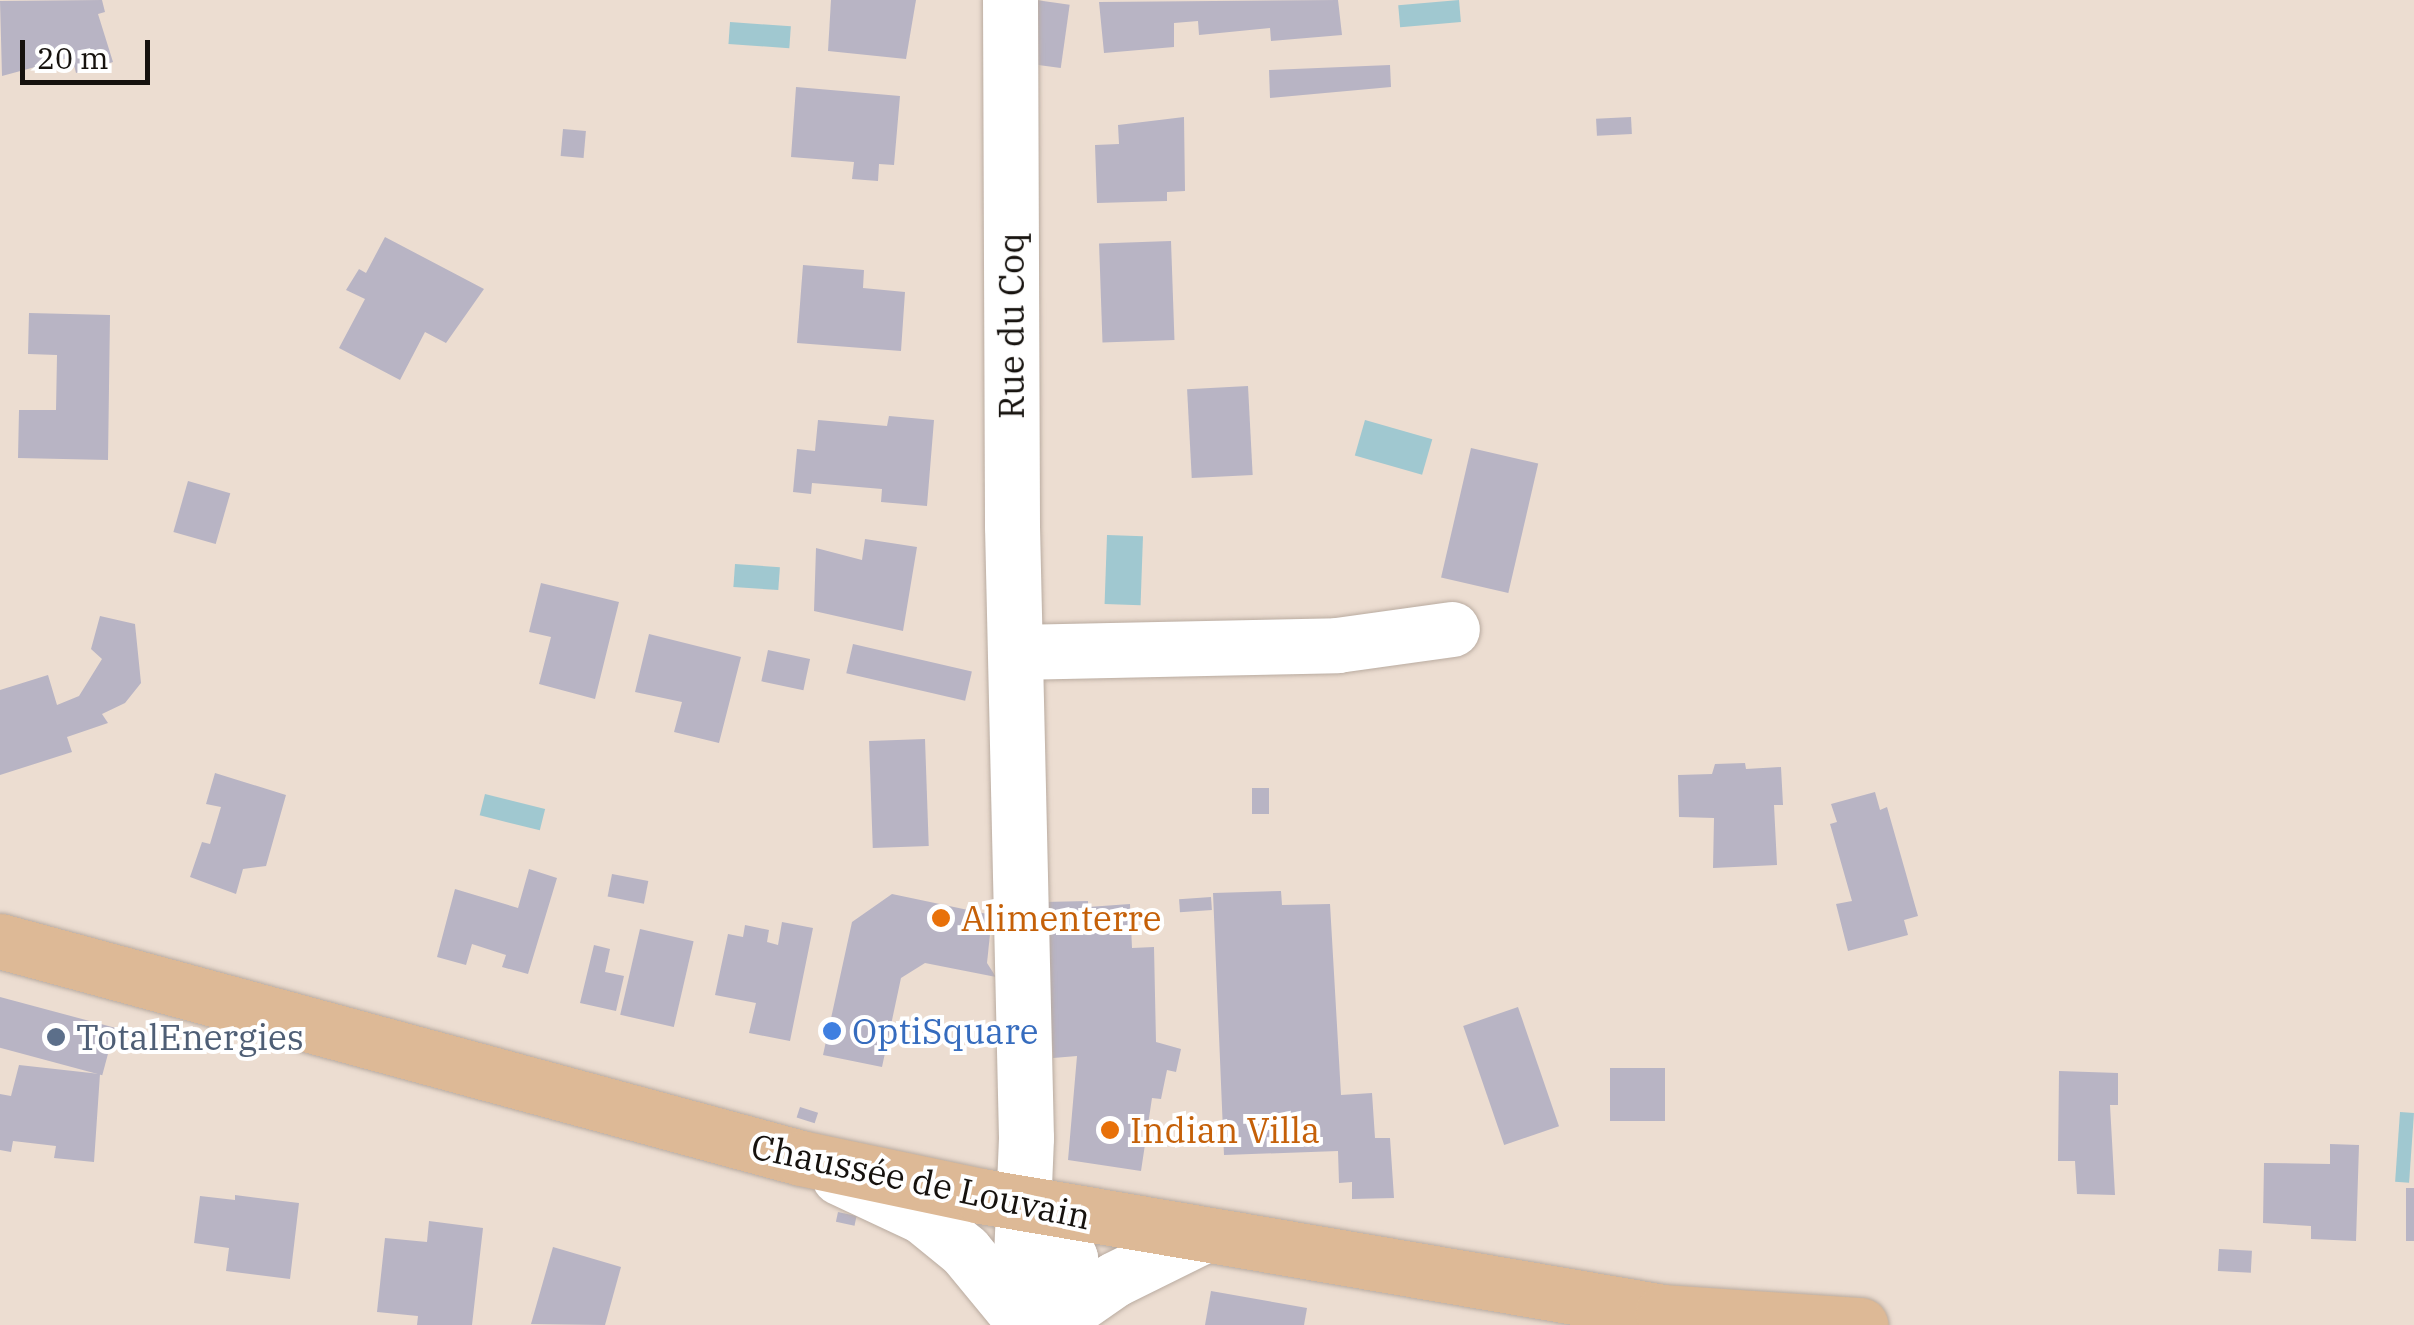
<!DOCTYPE html>
<meta charset="utf-8">
<style>
body{margin:0}
#map{position:relative;width:2414px;height:1325px;overflow:hidden;background:#ecddd1;font-family:"IBM Plex Serif",serif}
div>[style]{position:absolute}
.water>*{inset:0;background:#a0c8d0;transform-origin:0 0}
.building>*{inset:0;background:#b8b4c4;transform-origin:0 0}
.roads{filter:drop-shadow(0 0 2px #b9aba0) drop-shadow(0 0 2px #b9aba0)}
.minor>*{height:55px;margin:-27.5px;padding:0 27.5px;transform-origin:27.5px;border-radius:27.5px;background:#fff}
.major>*{height:55px;margin:-27.5px;padding:0 27.5px;transform-origin:27.5px;border-radius:27.5px;background:#ddb996}
.dots>*{width:28px;height:28px;translate:-50% -50%;box-sizing:border-box;border:5px solid #fff;border-radius:50%}
span{translate:-50% -50%;white-space:nowrap;text-align:center;line-height:1.15;-webkit-text-stroke:8px #fff;paint-order:stroke}
.street-label{font-size:35px;color:#16120e}
.food-label{font-size:35px;color:#c56008}
.left{translate:0 -50%;text-align:left}
.shop-label{font-size:35px;color:#366cbe}
.service-label{font-size:35px;color:#4e5e75}
.scale{position:absolute;left:20px;top:40px;width:130px;height:45px;box-sizing:border-box;border:5px solid #16120e;border-top:0;padding-left:12px;font-size:30px;line-height:35px;white-space:nowrap;color:#16120e;-webkit-text-stroke:8px #fff;paint-order:stroke}
</style>
<div id="map">
<div class="water">
<div style="left:1459px;top:0;width:22px;height:61px;rotate:85deg"></div>
<div style="left:730px;top:22px;width:61px;height:22px;rotate:4deg"></div>
<div style="left:1365px;top:420px;width:70px;height:37px;rotate:16deg"></div>
<div style="left:1107px;top:535px;width:36px;height:69px;rotate:2deg"></div>
<div style="left:735px;top:564px;width:45px;height:23px;rotate:4deg"></div>
<div style="left:485px;top:794px;width:62px;height:22px;rotate:14deg"></div>
<div style="left:2400px;top:1112px;width:14px;height:70px;rotate:4deg"></div>
</div>
<div class="building">
<div style="clip-path:polygon(102px 0,105px 12px,98px 14px,113px 62px,76px 73px,72px 57px,2px 76px,0 1px)"></div>
<div style="clip-path:polygon(831px 0,916px 0,906px 59px,828px 51px)"></div>
<div style="left:1036px;top:0;width:34px;height:64px;rotate:8deg"></div>
<div style="clip-path:polygon(1338px 0,1342px 35px,1271px 41px,1270px 28px,1199px 35px,1198px 21px,1174px 23px,1174px 47px,1104px 53px,1099px 2px)"></div>
<div style="clip-path:polygon(1390px 65px,1391px 87px,1270px 98px,1269px 70px)"></div>
<div style="clip-path:polygon(796px 87px,900px 96px,894px 165px,879px 164px,878px 181px,852px 179px,854px 162px,791px 157px)"></div>
<div style="clip-path:polygon(1184px 117px,1185px 191px,1167px 192px,1167px 201px,1097px 203px,1095px 145px,1119px 144px,1118px 125px)"></div>
<div style="left:1631px;top:117px;width:17px;height:35px;rotate:87deg"></div>
<div style="left:563px;top:129px;width:23px;height:27px;rotate:5deg"></div>
<div style="clip-path:polygon(385px 237px,484px 289px,446px 343px,425px 332px,400px 380px,339px 348px,365px 299px,346px 290px,359px 269px,366px 273px)"></div>
<div style="left:1171px;top:241px;width:99px;height:72px;rotate:88deg"></div>
<div style="clip-path:polygon(803px 265px,864px 270px,863px 288px,905px 292px,901px 351px,797px 343px)"></div>
<div style="clip-path:polygon(29px 313px,110px 315px,108px 460px,18px 458px,19px 410px,56px 410px,57px 355px,28px 354px)"></div>
<div style="left:1248px;top:386px;width:89px;height:61px;rotate:87deg"></div>
<div style="clip-path:polygon(889px 416px,934px 420px,927px 506px,881px 502px,882px 489px,812px 483px,811px 494px,793px 492px,797px 449px,815px 451px,818px 420px,887px 426px)"></div>
<div style="left:1471px;top:448px;width:69px;height:133px;rotate:13deg"></div>
<div style="left:188px;top:481px;width:44px;height:53px;rotate:16deg"></div>
<div style="clip-path:polygon(865px 539px,917px 547px,903px 631px,814px 611px,816px 548px,862px 560px)"></div>
<div style="clip-path:polygon(541px 583px,619px 602px,595px 699px,539px 684px,551px 637px,529px 632px)"></div>
<div style="clip-path:polygon(100px 616px,135px 624px,141px 683px,125px 703px,102px 714px,108px 723px,67px 737px,72px 752px,0 775px,0 690px,48px 675px,57px 705px,79px 696px,102px 659px,91px 649px)"></div>
<div style="clip-path:polygon(649px 634px,741px 657px,719px 743px,674px 732px,682px 702px,635px 692px)"></div>
<div style="left:853px;top:644px;width:122px;height:30px;rotate:13deg"></div>
<div style="left:768px;top:650px;width:43px;height:32px;rotate:12deg"></div>
<div style="left:925px;top:739px;width:107px;height:56px;rotate:88deg"></div>
<div style="clip-path:polygon(1745px 763px,1746px 769px,1781px 767px,1783px 805px,1774px 805px,1777px 865px,1713px 868px,1714px 818px,1679px 817px,1678px 775px,1712px 774px,1715px 764px)"></div>
<div style="clip-path:polygon(215px 773px,286px 795px,266px 866px,243px 869px,236px 894px,190px 877px,202px 842px,210px 844px,221px 807px,206px 804px)"></div>
<div style="left:1252px;top:788px;width:17px;height:26px"></div>
<div style="clip-path:polygon(1875px 792px,1880px 810px,1887px 807px,1918px 916px,1904px 920px,1908px 935px,1848px 951px,1836px 904px,1852px 901px,1830px 824px,1837px 822px,1831px 804px)"></div>
<div style="clip-path:polygon(529px 869px,557px 878px,528px 974px,502px 967px,506px 955px,472px 944px,466px 965px,437px 957px,455px 889px,518px 908px)"></div>
<div style="left:612px;top:874px;width:37px;height:23px;rotate:11deg"></div>
<div style="clip-path:polygon(1281px 891px,1282px 905px,1330px 904px,1341px 1095px,1372px 1093px,1375px 1138px,1390px 1138px,1394px 1198px,1352px 1199px,1352px 1182px,1339px 1183px,1338px 1151px,1224px 1155px,1213px 893px)"></div>
<div style="clip-path:polygon(892px 894px,992px 915px,987px 963px,996px 977px,925px 963px,901px 978px,882px 1067px,823px 1055px,852px 922px)"></div>
<div style="left:1211px;top:897px;width:13px;height:32px;rotate:86deg"></div>
<div style="clip-path:polygon(1088px 901px,1088px 907px,1130px 904px,1132px 948px,1154px 947px,1156px 1042px,1181px 1049px,1176px 1072px,1167px 1070px,1161px 1099px,1152px 1098px,1141px 1171px,1068px 1160px,1077px 1056px,1053px 1058px,1044px 902px)"></div>
<div style="clip-path:polygon(782px 922px,813px 928px,790px 1041px,749px 1033px,756px 1003px,715px 995px,728px 934px,743px 937px,745px 925px,769px 930px,767px 942px,778px 945px)"></div>
<div style="left:640px;top:929px;width:55px;height:88px;rotate:13deg"></div>
<div style="clip-path:polygon(594px 945px,610px 949px,605px 972px,624px 976px,616px 1011px,580px 1003px)"></div>
<div style="left:0;top:997px;width:119px;height:49px;rotate:15deg"></div>
<div style="left:1518px;top:1007px;width:126px;height:58px;rotate:71deg"></div>
<div style="clip-path:polygon(19px 1065px,100px 1074px,94px 1162px,54px 1158px,56px 1146px,13px 1141px,11px 1152px,0 1150px,0 1094px,11px 1096px)"></div>
<div style="left:1610px;top:1068px;width:55px;height:53px"></div>
<div style="clip-path:polygon(2059px 1071px,2118px 1073px,2118px 1105px,2110px 1105px,2115px 1195px,2077px 1194px,2075px 1161px,2058px 1161px)"></div>
<div style="left:800px;top:1107px;width:19px;height:11px;rotate:18deg"></div>
<div style="clip-path:polygon(2330px 1144px,2359px 1145px,2356px 1241px,2311px 1239px,2311px 1226px,2263px 1223px,2264px 1163px,2330px 1164px)"></div>
<div style="left:2406px;top:1188px;width:8px;height:53px"></div>
<div style="clip-path:polygon(235px 1195px,299px 1203px,290px 1279px,226px 1271px,229px 1248px,194px 1243px,200px 1196px,235px 1200px)"></div>
<div style="left:838px;top:1212px;width:19px;height:10px;rotate:12deg"></div>
<div style="clip-path:polygon(429px 1221px,483px 1228px,472px 1325px,417px 1325px,418px 1316px,377px 1312px,385px 1238px,427px 1242px)"></div>
<div style="clip-path:polygon(553px 1247px,621px 1267px,605px 1325px,531px 1324px)"></div>
<div style="left:2219px;top:1249px;width:33px;height:22px;rotate:3deg"></div>
<div style="clip-path:polygon(1211px 1291px,1307px 1308px,1304px 1325px,1205px 1325px)"></div>
</div>
<div class="roads">
<div class="minor">
<div style="left:1010px;top:0;width:526px;rotate:89.78deg"></div>
<div style="left:1012px;top:526px;width:612px;rotate:88.69deg"></div>
<div style="left:1026px;top:1138px;width:187px;rotate:92.4deg"></div>
<div style="left:1015px;top:652px;width:322px;rotate:-1.2deg"></div>
<div style="left:1337px;top:645px;width:116px;rotate:-7.9deg"></div>
<div style="left:839px;top:1177px;width:92px;rotate:25.2deg"></div>
<div style="left:922px;top:1216px;width:55px;rotate:39.1deg"></div>
<div style="left:965px;top:1251px;width:82px;rotate:50.5deg"></div>
<div style="left:1024px;top:1205px;width:43px;rotate:37.4deg"></div>
<div style="left:1058px;top:1231px;width:30px;rotate:66deg"></div>
<div style="left:1070px;top:1258px;width:67px;rotate:96deg"></div>
<div style="left:1069px;top:1311px;width:56px;rotate:-34.8deg"></div>
<div style="left:1115px;top:1279px;width:93px;rotate:-26.3deg"></div>
</div>
<div class="major">
<div style="left:0;top:941px;width:830px;rotate:15.16deg"></div>
<div style="left:801px;top:1158px;width:184px;rotate:11.9deg"></div>
<div style="left:981px;top:1196px;width:692px;rotate:9.65deg"></div>
<div style="left:1663px;top:1312px;width:198px;rotate:3.8deg"></div>
</div>
</div>
<div class="dots">
<div style="left:941px;top:918px;background:#e8710a"></div>
<div style="left:832px;top:1031px;background:#3f7fe0"></div>
<div style="left:56px;top:1037px;background:#5c6f8a"></div>
<div style="left:1110px;top:1130px;background:#e8710a"></div>
</div>
<div class="street-label">
<span style="left:1011px;top:326px;rotate:-90deg">Rue du Coq</span>
<span style="left:921px;top:1181px;rotate:12deg">Chaussée de Louvain</span>
</div>
<div class="food-label">
<span class="left" style="left:961px;top:918px">Alimenterre</span>
<span class="left" style="left:1130px;top:1130px">Indian Villa</span>
</div>
<div class="shop-label">
<span class="left" style="left:852px;top:1031px">OptiSquare</span>
</div>
<div class="service-label">
<span class="left" style="left:76px;top:1037px">TotalEnergies</span>
</div>
<div class="scale">20 m</div>
</div>
